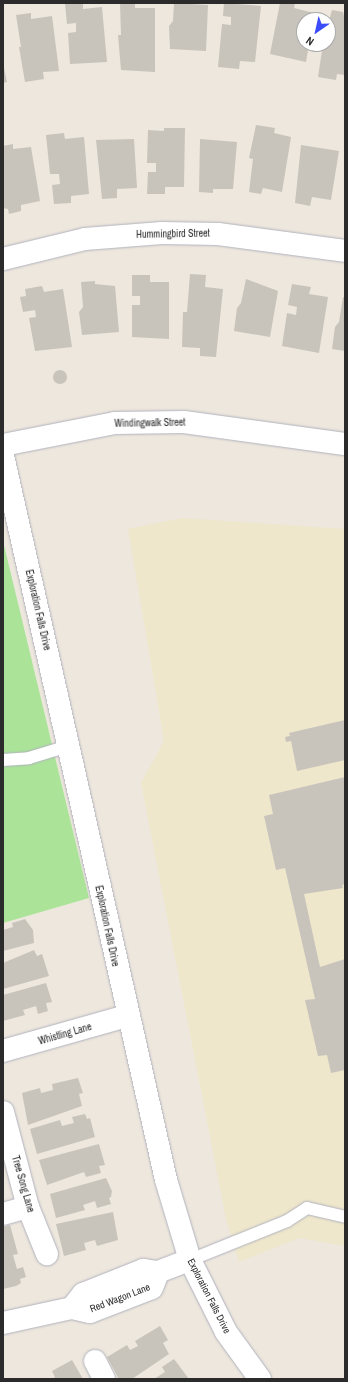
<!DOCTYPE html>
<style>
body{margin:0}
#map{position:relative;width:348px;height:1382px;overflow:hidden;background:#ede7dd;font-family:"Archivo Narrow",sans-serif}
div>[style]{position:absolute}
.education>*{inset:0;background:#eee7cc}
.green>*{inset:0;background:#abe499}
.building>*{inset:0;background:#c8c4bc}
.round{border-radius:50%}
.roads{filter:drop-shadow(0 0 1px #b1b2be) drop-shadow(0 0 1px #b1b2be)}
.service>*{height:12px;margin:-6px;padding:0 6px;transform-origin:6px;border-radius:6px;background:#fff}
.minor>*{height:22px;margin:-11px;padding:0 11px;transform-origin:11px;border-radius:11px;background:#fff}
.tertiary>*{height:22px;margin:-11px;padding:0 11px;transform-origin:11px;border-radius:11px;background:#fff}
span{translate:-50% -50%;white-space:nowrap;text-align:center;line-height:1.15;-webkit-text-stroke:3.5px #fff;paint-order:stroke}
.street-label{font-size:10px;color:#2b2b2b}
.frame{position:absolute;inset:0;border:4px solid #2b2b2b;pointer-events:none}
.north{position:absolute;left:296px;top:12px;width:40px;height:40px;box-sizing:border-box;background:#fff;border:1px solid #aaa;border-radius:50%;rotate:214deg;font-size:11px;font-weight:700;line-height:16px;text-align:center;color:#2b2b2b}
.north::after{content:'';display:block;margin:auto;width:14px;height:18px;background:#3c4cfb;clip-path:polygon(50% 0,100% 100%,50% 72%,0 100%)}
</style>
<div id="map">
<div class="education">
<div style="clip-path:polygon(182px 518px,345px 529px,345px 1246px,300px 1238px,239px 1262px,226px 1219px,141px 783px,164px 741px,128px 529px)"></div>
</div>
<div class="green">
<div style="clip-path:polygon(3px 541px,89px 898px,3px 923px)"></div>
</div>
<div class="building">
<div style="clip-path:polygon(83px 3px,83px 9px,102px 7px,107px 62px,70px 64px,68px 33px,76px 32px,76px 23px,67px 24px,65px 4px)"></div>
<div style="clip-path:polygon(120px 3px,135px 3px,135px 8px,155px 8px,155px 72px,121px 70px,118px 35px,121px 35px)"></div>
<div style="clip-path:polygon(174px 3px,208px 5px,206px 51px,170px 49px,169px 26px,173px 21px)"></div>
<div style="clip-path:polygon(224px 3px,261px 6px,255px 62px,240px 61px,239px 69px,218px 67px,222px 24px,231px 25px,231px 17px,223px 16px)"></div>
<div style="clip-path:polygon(280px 3px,295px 3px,294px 8px,314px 13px,312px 20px,304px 20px,304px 44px,309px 44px,306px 62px,270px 54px)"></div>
<div style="clip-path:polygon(332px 10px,343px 12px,345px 20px,345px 75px,337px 74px,336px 80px,318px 77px,323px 44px,328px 44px,328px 25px)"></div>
<div style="clip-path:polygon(31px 13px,31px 19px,52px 16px,59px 71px,43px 72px,44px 79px,25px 82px,19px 47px,21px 47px,16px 15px)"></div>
<div style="clip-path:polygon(3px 63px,7px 82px,3px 83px)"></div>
<div style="clip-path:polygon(256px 125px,275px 128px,274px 133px,291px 137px,282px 192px,263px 188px,261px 194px,249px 192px,253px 159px,249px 158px)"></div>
<div style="clip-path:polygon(164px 128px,185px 128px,184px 187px,165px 187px,165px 194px,147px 194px,148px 172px,156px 172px,156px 163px,147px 163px,148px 130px,164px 131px)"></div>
<div style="clip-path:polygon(64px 133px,65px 139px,84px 137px,89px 194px,71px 196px,71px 203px,54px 204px,52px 185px,60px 184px,59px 174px,50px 174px,46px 135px)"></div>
<div style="clip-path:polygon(134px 139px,137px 188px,117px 189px,117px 198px,102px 199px,96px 140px)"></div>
<div style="clip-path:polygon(200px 139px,237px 142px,233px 189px,213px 189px,213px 193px,199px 192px)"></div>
<div style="clip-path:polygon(13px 144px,13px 149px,31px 147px,40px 201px,21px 205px,21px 211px,9px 214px,8px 209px,3px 208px,3px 146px)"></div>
<div style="clip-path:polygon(301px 145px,339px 151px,331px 200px,312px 197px,310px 206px,295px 203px)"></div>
<div style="clip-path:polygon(190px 274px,206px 275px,205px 287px,223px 289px,216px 357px,200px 356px,200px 348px,182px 347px,183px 312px,187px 312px)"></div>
<div style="clip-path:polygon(132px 275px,150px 275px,150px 282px,169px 282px,169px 339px,132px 337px,132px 305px,140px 305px,140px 296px,132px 296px)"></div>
<div style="clip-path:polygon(246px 279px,278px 291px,270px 337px,234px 331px,237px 308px,241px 303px)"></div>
<div style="clip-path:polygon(95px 281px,95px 284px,115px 286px,119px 332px,82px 335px,79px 312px,83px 307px,81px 282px)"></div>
<div style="clip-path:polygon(292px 284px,311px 287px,309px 294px,328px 297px,319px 353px,282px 346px,287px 313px,296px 315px,297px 307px,288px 305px)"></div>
<div style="clip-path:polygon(42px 286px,44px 292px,63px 289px,72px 347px,35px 351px,29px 318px,36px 317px,35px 310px,23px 312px,20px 297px,26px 296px,25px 289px)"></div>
<div style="clip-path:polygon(343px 297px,345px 297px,345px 351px,332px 349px,335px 327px,339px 322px)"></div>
<div class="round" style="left:53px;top:370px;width:14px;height:14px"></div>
<div style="clip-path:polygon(345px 720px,345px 760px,297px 771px,291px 741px,286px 742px,285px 737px,290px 736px,289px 733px)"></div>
<div style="clip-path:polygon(345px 777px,345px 884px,342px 885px,343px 888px,304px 894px,320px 967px,345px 959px,345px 1070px,331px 1073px,327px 1055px,318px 1056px,305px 1000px,315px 999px,285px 868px,276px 870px,264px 816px,273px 814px,269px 795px)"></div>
<div style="clip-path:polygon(25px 919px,33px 930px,34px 943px,3px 951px,3px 930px,13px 927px,12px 923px)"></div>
<div style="clip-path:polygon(34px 950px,37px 956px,42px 954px,49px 976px,3px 989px,3px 963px)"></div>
<div style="clip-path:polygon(46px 983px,52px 1002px,46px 1003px,48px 1011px,38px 1014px,36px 1006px,23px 1010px,25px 1015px,3px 1021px,3px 995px)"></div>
<div style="clip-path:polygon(78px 1078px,83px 1093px,79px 1094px,82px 1106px,28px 1125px,22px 1093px,40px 1088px,41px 1093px,53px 1090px,52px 1084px)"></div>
<div style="clip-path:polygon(85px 1114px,87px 1119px,90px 1118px,95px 1137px,37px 1154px,30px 1129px,60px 1120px,62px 1126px,74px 1123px,72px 1117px)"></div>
<div style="clip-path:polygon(99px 1144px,105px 1165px,99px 1166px,101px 1173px,86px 1177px,84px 1172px,47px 1185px,39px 1160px)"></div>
<div style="clip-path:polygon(106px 1178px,112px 1191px,111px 1197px,109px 1198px,111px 1204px,97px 1208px,95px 1201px,83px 1205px,85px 1210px,56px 1218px,50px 1194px)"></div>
<div style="clip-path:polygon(113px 1212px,118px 1240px,97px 1246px,95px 1240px,84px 1243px,86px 1250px,64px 1256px,56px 1224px)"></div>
<div style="clip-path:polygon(10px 1225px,18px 1254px,13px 1255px,17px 1269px,23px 1267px,26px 1277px,20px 1279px,21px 1283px,16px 1286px,3px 1289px,3px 1227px)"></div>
<div style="clip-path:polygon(160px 1326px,168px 1340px,163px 1343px,169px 1354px,132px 1379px,119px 1379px,107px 1357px,127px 1345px,130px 1350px,138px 1346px,135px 1341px)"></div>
<div style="clip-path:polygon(174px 1359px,189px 1379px,154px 1379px,165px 1372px,162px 1367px)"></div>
<div style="clip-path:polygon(72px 1360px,83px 1379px,52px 1379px,55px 1377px,52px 1371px)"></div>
</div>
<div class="roads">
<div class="service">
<div style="left:3px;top:760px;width:26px;rotate:-4deg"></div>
<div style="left:29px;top:758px;width:41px;rotate:-17.1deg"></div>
<div style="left:190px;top:1260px;width:105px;rotate:-21.9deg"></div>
<div style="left:287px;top:1221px;width:24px;rotate:-33deg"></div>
<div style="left:307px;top:1208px;width:39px;rotate:13deg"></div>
</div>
<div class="minor">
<div style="left:3px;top:259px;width:84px;rotate:-13.7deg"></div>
<div style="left:85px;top:239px;width:77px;rotate:-4.5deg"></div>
<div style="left:162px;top:233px;width:56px;rotate:1deg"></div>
<div style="left:218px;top:234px;width:128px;rotate:7.6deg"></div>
<div style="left:3px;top:1051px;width:129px;rotate:-15.8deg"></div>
<div style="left:3px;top:1112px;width:98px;rotate:75.3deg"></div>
<div style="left:28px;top:1207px;width:51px;rotate:68deg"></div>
<div style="left:3px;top:1214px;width:26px;rotate:-16deg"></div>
<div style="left:72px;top:1308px;width:18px;rotate:-52deg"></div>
<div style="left:83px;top:1294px;width:65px;rotate:-21.8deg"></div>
<div style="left:143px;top:1270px;width:15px;rotate:8deg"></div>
<div style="left:158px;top:1272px;width:34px;rotate:-21deg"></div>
<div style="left:3px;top:1323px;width:71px;rotate:-12.3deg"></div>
<div style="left:72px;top:1308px;width:18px;rotate:13deg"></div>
<div style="left:90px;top:1312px;width:66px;rotate:-21.2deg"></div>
<div style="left:152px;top:1288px;width:17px;rotate:-69deg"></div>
<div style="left:95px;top:1361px;width:20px;rotate:63deg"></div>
</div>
<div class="tertiary">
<div style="left:3px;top:445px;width:114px;rotate:-11.1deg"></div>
<div style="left:115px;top:423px;width:69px;rotate:-0.8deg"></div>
<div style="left:184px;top:422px;width:162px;rotate:7.8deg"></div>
<div style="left:3px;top:456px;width:742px;rotate:77.31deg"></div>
<div style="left:166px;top:1180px;width:84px;rotate:73.3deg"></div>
<div style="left:190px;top:1260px;width:80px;rotate:63.4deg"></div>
<div style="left:226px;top:1332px;width:58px;rotate:54.1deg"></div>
</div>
</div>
<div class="street-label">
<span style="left:173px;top:234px;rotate:-1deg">Hummingbird Street</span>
<span style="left:150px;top:423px;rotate:-1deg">Windingwalk Street</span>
<span style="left:38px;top:610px;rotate:77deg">Exploration Falls Drive</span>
<span style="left:107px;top:926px;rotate:78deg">Exploration Falls Drive</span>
<span style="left:65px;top:1034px;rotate:-16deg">Whistling Lane</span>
<span style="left:23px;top:1184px;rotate:74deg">Tree Song Lane</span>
<span style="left:209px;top:1296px;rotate:63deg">Exploration Falls Drive</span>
<span style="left:120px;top:1298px;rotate:-21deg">Red Wagon Lane</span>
</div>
<div class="frame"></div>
<div class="north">N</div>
</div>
